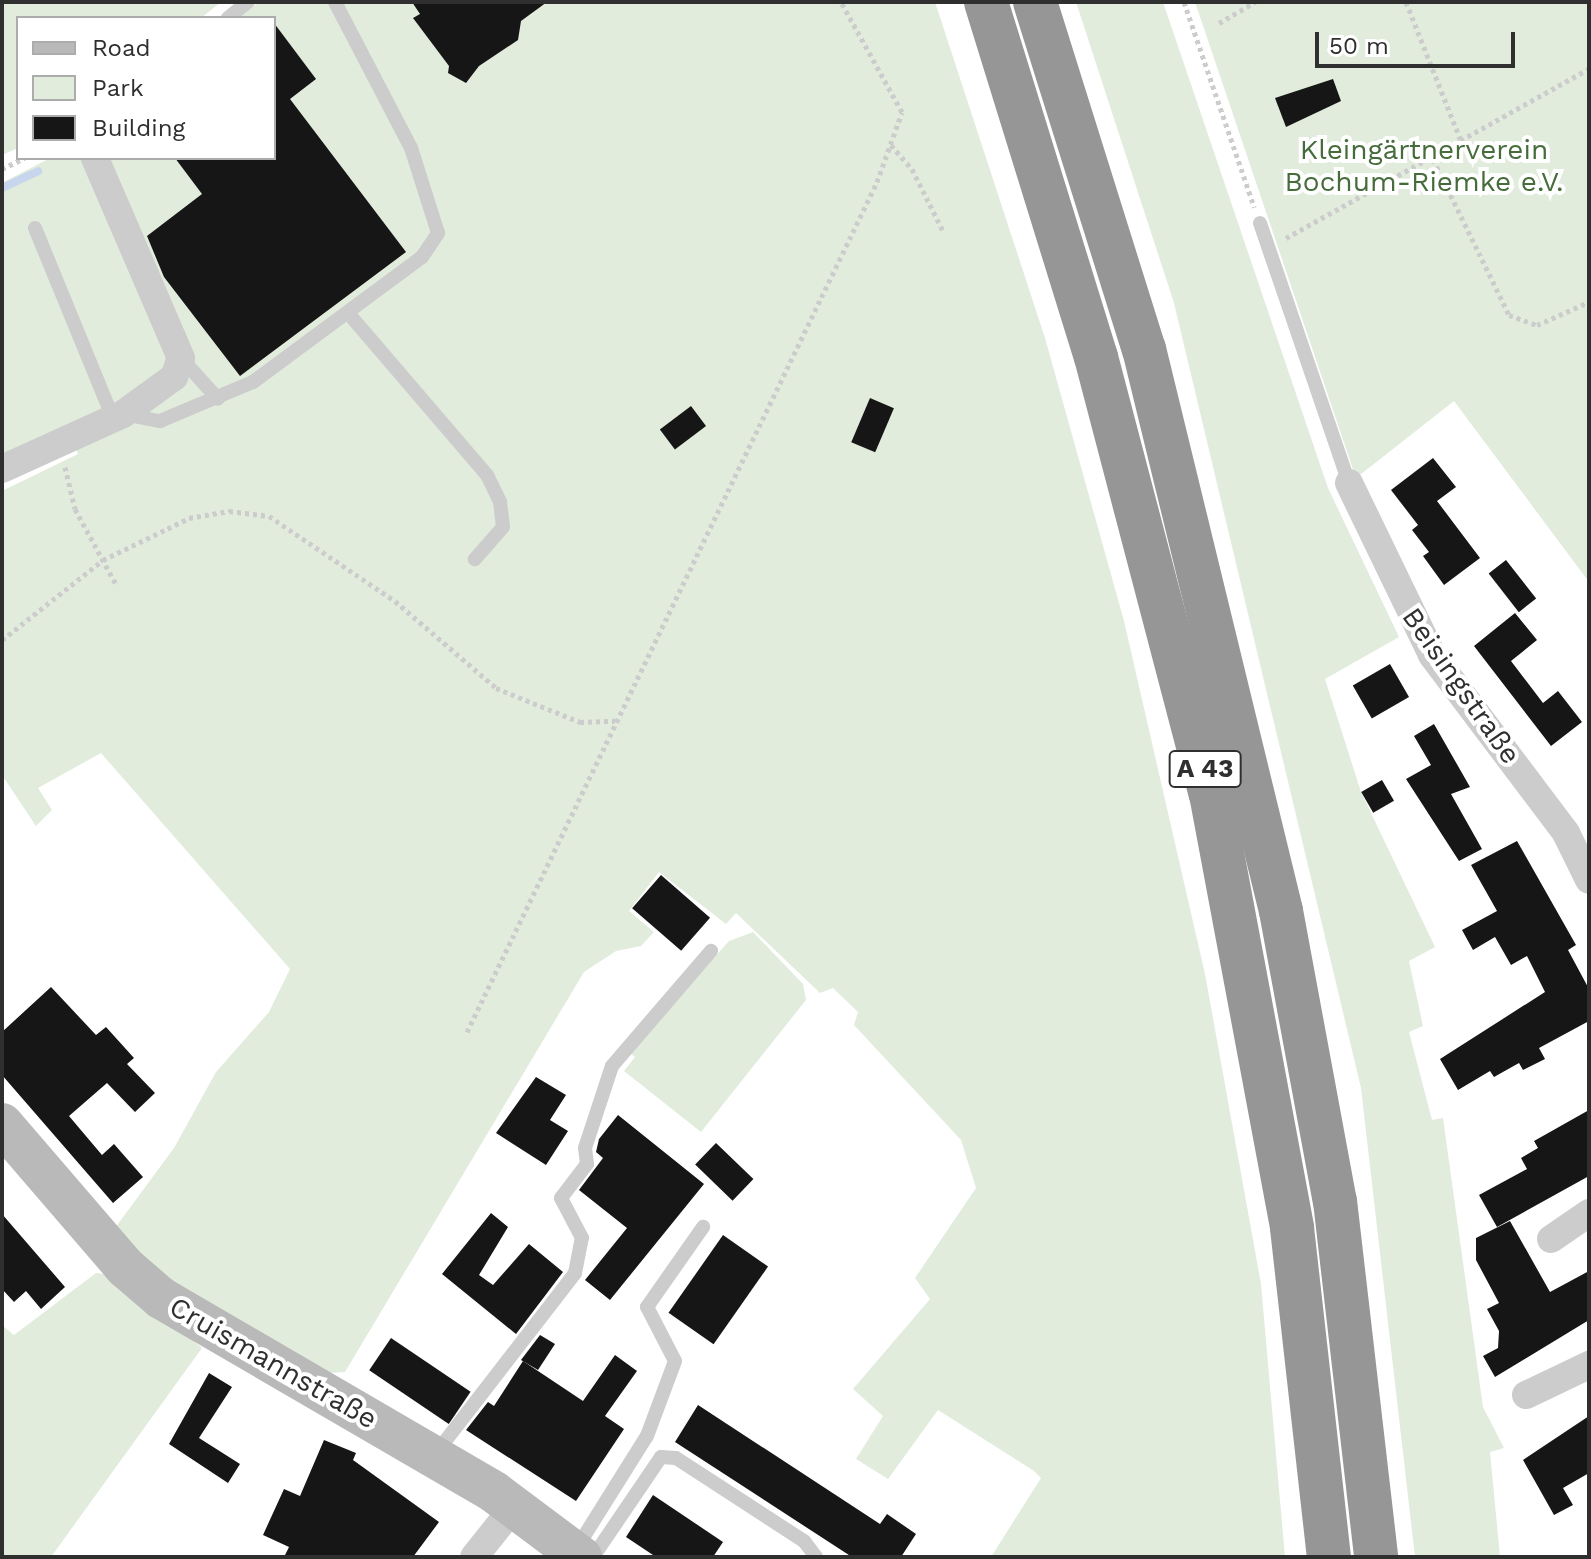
<!DOCTYPE html>
<meta charset="utf-8">
<style>
body{margin:0}
#map{position:relative;width:1591px;height:1559px;overflow:hidden;background:#fff;font-family:"Work Sans",sans-serif}
div>[style]{position:absolute}
.green>*{inset:0;background:#e1ecdc}
.stream>*{height:8px;margin:-4px;padding:0 4px;transform-origin:4px;border-radius:4px;background:#c8d6ed}
.building>*{inset:0;background:#161616;transform-origin:0 0}
.path>*{height:5px;margin-top:-2.5px;transform-origin:0;background:repeating-linear-gradient(90deg,#ccc 0 4px,transparent 0 8px)}
.lane>*{height:14px;margin:-7px;padding:0 7px;transform-origin:7px;border-radius:7px;background:#ccc}
.street>*{height:28px;margin:-14px;padding:0 14px;transform-origin:14px;border-radius:14px;background:#ccc}
.secondary>*{height:42px;margin:-21px;padding:0 21px;transform-origin:21px;border-radius:21px;background:#b9b9b9}
.highway>*{height:44px;margin:-22px;padding:0 22px;transform-origin:22px;border-radius:22px;background:#969696}
span{translate:-50% -50%;white-space:nowrap;text-align:center;line-height:1.15;-webkit-text-stroke:8px #fff;paint-order:stroke}
.shield-label span{padding:2px 6px;background:#fff;border:2px solid;border-radius:6px;-webkit-text-stroke-width:0}
.shield-label{font-size:26px;color:#2f2f2f;font-weight:700}
.park-label{font-size:28px;color:#466c3b}
.street-label{font-size:28px;color:#2f2f2f}
.frame{position:absolute;inset:0;border:4px solid #2f2f2f;pointer-events:none}
.legend{position:absolute;left:16px;top:16px;width:260px;height:144px;box-sizing:border-box;background:#fff;border:2px solid #acacac;margin:0;padding:10px 14px;list-style:none;font-size:24px;color:#2f2f2f}
.legend li{display:flex;align-items:center;gap:16px;height:40px}
.legend b{width:40px;border:2px solid #acacac}
.scale{position:absolute;left:1315px;top:32px;width:200px;height:36px;box-sizing:border-box;border:4px solid #2f2f2f;border-top:0;padding-left:10px;font-size:24px;line-height:28px;white-space:nowrap;color:#2f2f2f;-webkit-text-stroke:6px #fff;paint-order:stroke}
</style>
<div id="map">
<div class="green">
<div style="clip-path:polygon(2px 2px,221px 2px,201px 18px,18px 18px,18px 148px,2px 155px)"></div>
<div style="clip-path:polygon(259px 2px,935px 2px,1045px 338px,1124px 621px,1205px 974px,1261px 1284px,1285px 1557px,991px 1557px,1041px 1478px,1034px 1471px,938px 1410px,888px 1479px,856px 1459px,883px 1416px,853px 1389px,930px 1299px,915px 1278px,976px 1188px,961px 1140px,854px 1025px,858px 1012px,833px 988px,820px 993px,736px 913px,726px 924px,659px 872px,629px 911px,654px 932px,641px 946px,616px 951px,584px 972px,345px 1372px,316px 1374px,161px 1277px,115px 1228px,174px 1148px,216px 1072px,269px 1012px,290px 969px,101px 753px,38px 788px,52px 810px,36px 826px,2px 775px,2px 491px,78px 454px,65px 426px,2px 457px,2px 183px,50px 158px,274px 158px,274px 18px,237px 18px)"></div>
<div style="clip-path:polygon(1076px 2px,1163px 2px,1328px 488px,1399px 637px,1325px 679px,1361px 792px,1435px 947px,1409px 961px,1423px 1026px,1409px 1032px,1432px 1120px,1443px 1118px,1483px 1407px,1504px 1448px,1490px 1452px,1500px 1557px,1415px 1557px,1361px 1088px,1174px 303px)"></div>
<div style="clip-path:polygon(1195px 2px,1589px 2px,1589px 582px,1454px 401px,1356px 478px)"></div>
<div style="clip-path:polygon(753px 932px,803px 984px,806px 1000px,701px 1132px,624px 1071px,635px 1057px,630px 1053px,729px 941px)"></div>
<div style="clip-path:polygon(96px 1273px,113px 1275px,202px 1348px,51px 1557px,2px 1557px,2px 1325px,14px 1335px)"></div>
</div>
<div class="stream">
<div style="left:2px;top:188px;width:40px;rotate:-25deg"></div>
</div>
<div class="building">
<div style="clip-path:polygon(412px 2px,547px 2px,521px 21px,518px 40px,479px 66px,466px 83px,448px 73px,449px 66px,413px 18px,420px 14px)"></div>
<div style="clip-path:polygon(274px 23px,316px 79px,290px 99px,406px 252px,240px 376px,164px 277px,147px 236px,202px 194px,175px 158px,274px 158px)"></div>
<div style="clip-path:polygon(1333px 79px,1341px 101px,1286px 127px,1275px 98px)"></div>
<div style="left:870px;top:398px;width:26px;height:48px;rotate:23deg"></div>
<div style="left:691px;top:406px;width:25px;height:39px;rotate:53deg"></div>
<div style="clip-path:polygon(1433px 458px,1456px 487px,1437px 501px,1480px 558px,1444px 585px,1423px 556px,1429px 552px,1412px 530px,1418px 525px,1391px 490px)"></div>
<div style="left:1506px;top:560px;width:49px;height:22px;rotate:52deg"></div>
<div style="clip-path:polygon(1515px 613px,1537px 640px,1511px 661px,1543px 703px,1558px 691px,1582px 722px,1551px 746px,1474px 646px)"></div>
<div style="left:1390px;top:664px;width:38px;height:43px;rotate:60deg"></div>
<div style="clip-path:polygon(1434px 724px,1470px 787px,1451px 794px,1482px 849px,1459px 861px,1406px 779px,1431px 765px,1414px 736px)"></div>
<div style="left:1382px;top:780px;width:24px;height:24px;rotate:60deg"></div>
<div style="clip-path:polygon(1517px 841px,1576px 945px,1568px 950px,1589px 989px,1589px 1021px,1539px 1048px,1545px 1059px,1523px 1070px,1519px 1063px,1494px 1077px,1490px 1071px,1458px 1090px,1440px 1059px,1545px 992px,1527px 956px,1511px 965px,1495px 937px,1473px 950px,1462px 930px,1497px 911px,1471px 865px)"></div>
<div style="left:661px;top:875px;width:65px;height:44px;rotate:41deg"></div>
<div style="clip-path:polygon(51px 987px,96px 1035px,106px 1027px,134px 1058px,127px 1064px,155px 1093px,135px 1112px,107px 1083px,69px 1116px,102px 1155px,114px 1144px,143px 1177px,113px 1203px,2px 1075px,2px 1032px)"></div>
<div style="clip-path:polygon(536px 1077px,566px 1095px,550px 1120px,568px 1131px,546px 1165px,496px 1133px)"></div>
<div style="clip-path:polygon(1589px 1110px,1589px 1176px,1497px 1227px,1479px 1195px,1527px 1169px,1521px 1158px,1538px 1148px,1534px 1141px)"></div>
<div style="clip-path:polygon(618px 1115px,704px 1184px,610px 1300px,585px 1280px,627px 1228px,579px 1190px,603px 1158px,596px 1152px,599px 1139px)"></div>
<div style="left:716px;top:1143px;width:52px;height:30px;rotate:44deg"></div>
<div style="clip-path:polygon(491px 1213px,508px 1227px,479px 1275px,493px 1285px,529px 1244px,563px 1272px,516px 1334px,442px 1274px)"></div>
<div style="clip-path:polygon(2px 1214px,65px 1287px,41px 1309px,26px 1291px,14px 1302px,2px 1289px)"></div>
<div style="clip-path:polygon(1510px 1221px,1550px 1292px,1589px 1271px,1589px 1320px,1495px 1377px,1483px 1356px,1498px 1348px,1499px 1331px,1487px 1309px,1499px 1303px,1476px 1260px,1476px 1238px)"></div>
<div style="left:723px;top:1235px;width:55px;height:95px;rotate:35deg"></div>
<div style="clip-path:polygon(540px 1335px,555px 1344px,538px 1370px,521px 1360px)"></div>
<div style="left:391px;top:1338px;width:96px;height:39px;rotate:34deg"></div>
<div style="clip-path:polygon(615px 1355px,637px 1371px,605px 1416px,624px 1429px,576px 1501px,466px 1430px,488px 1402px,494px 1406px,523px 1361px,583px 1401px)"></div>
<div style="clip-path:polygon(209px 1373px,232px 1387px,199px 1438px,240px 1464px,228px 1483px,169px 1444px)"></div>
<div style="clip-path:polygon(698px 1405px,880px 1524px,887px 1514px,916px 1534px,901px 1557px,852px 1557px,675px 1442px)"></div>
<div style="clip-path:polygon(1589px 1416px,1589px 1473px,1563px 1488px,1573px 1505px,1554px 1515px,1523px 1460px)"></div>
<div style="clip-path:polygon(324px 1440px,356px 1453px,353px 1460px,439px 1522px,413px 1557px,284px 1557px,289px 1547px,263px 1535px,284px 1489px,300px 1496px)"></div>
<div style="clip-path:polygon(653px 1495px,723px 1542px,713px 1557px,656px 1557px,626px 1537px)"></div>
</div>
<div class="path">
<div style="left:1184px;top:2px;width:217px;rotate:71.1deg"></div>
<div style="left:1406px;top:2px;width:149px;rotate:68.4deg"></div>
<div style="left:1219px;top:23px;width:42px;rotate:-30.3deg"></div>
<div style="left:891px;top:145px;width:32px;rotate:49deg"></div>
<div style="left:912px;top:169px;width:72px;rotate:63.4deg"></div>
<div style="left:1433px;top:159px;width:174px;rotate:64deg"></div>
<div style="left:1509px;top:315px;width:30px;rotate:20deg"></div>
<div style="left:1537px;top:325px;width:57px;rotate:-23.9deg"></div>
<div style="left:2px;top:169px;width:25px;rotate:-26deg"></div>
<div style="left:1286px;top:238px;width:347px;rotate:-29.2deg"></div>
<div style="left:65px;top:467px;width:43px;rotate:76.6deg"></div>
<div style="left:75px;top:509px;width:88px;rotate:61.4deg"></div>
<div style="left:2px;top:640px;width:129px;rotate:-38.4deg"></div>
<div style="left:103px;top:560px;width:96px;rotate:-26deg"></div>
<div style="left:189px;top:518px;width:41px;rotate:-9.9deg"></div>
<div style="left:229px;top:511px;width:40px;rotate:7.1deg"></div>
<div style="left:269px;top:516px;width:152px;rotate:34deg"></div>
<div style="left:395px;top:601px;width:133px;rotate:40.7deg"></div>
<div style="left:496px;top:688px;width:91px;rotate:22deg"></div>
<div style="left:580px;top:722px;width:35px;rotate:-2deg"></div>
<div style="left:467px;top:1032px;width:944px;rotate:-64.25deg"></div>
<div style="left:877px;top:182px;width:74px;rotate:-70.3deg"></div>
<div style="left:902px;top:112px;width:126px;rotate:-119deg"></div>
</div>
<div class="lane">
<div style="left:228px;top:18px;width:26px;rotate:-39deg"></div>
<div style="left:1260px;top:223px;width:275px;rotate:71.1deg"></div>
<div style="left:35px;top:228px;width:203px;rotate:67.7deg"></div>
<div style="left:349px;top:314px;width:212px;rotate:49.4deg"></div>
<div style="left:487px;top:475px;width:30px;rotate:64deg"></div>
<div style="left:500px;top:502px;width:25px;rotate:83deg"></div>
<div style="left:503px;top:527px;width:43px;rotate:131.2deg"></div>
<div style="left:181px;top:358px;width:55px;rotate:47.9deg"></div>
<div style="left:123px;top:414px;width:38px;rotate:11deg"></div>
<div style="left:160px;top:421px;width:101px;rotate:-22.8deg"></div>
<div style="left:253px;top:382px;width:210px;rotate:-36.5deg"></div>
<div style="left:422px;top:257px;width:29px;rotate:-56deg"></div>
<div style="left:438px;top:233px;width:89px;rotate:-107.6deg"></div>
<div style="left:411px;top:148px;width:165px;rotate:-117.5deg"></div>
<div style="left:436px;top:1453px;width:227px;rotate:-52.3deg"></div>
<div style="left:575px;top:1273px;width:36px;rotate:-79deg"></div>
<div style="left:582px;top:1238px;width:45px;rotate:-117.7deg"></div>
<div style="left:561px;top:1198px;width:43px;rotate:-52.6deg"></div>
<div style="left:587px;top:1164px;width:16px;rotate:-97deg"></div>
<div style="left:585px;top:1148px;width:86px;rotate:-71.8deg"></div>
<div style="left:612px;top:1066px;width:152px;rotate:-49.3deg"></div>
<div style="left:576px;top:1549px;width:133px;rotate:-57.9deg"></div>
<div style="left:647px;top:1436px;width:80px;rotate:-69.5deg"></div>
<div style="left:675px;top:1361px;width:61px;rotate:-117.4deg"></div>
<div style="left:647px;top:1307px;width:98px;rotate:-55deg"></div>
<div style="left:593px;top:1557px;width:121px;rotate:-55.8deg"></div>
<div style="left:661px;top:1457px;width:15px;rotate:4deg"></div>
<div style="left:676px;top:1458px;width:153px;rotate:33deg"></div>
<div style="left:804px;top:1541px;width:20px;rotate:53deg"></div>
</div>
<div class="street">
<div style="left:2px;top:469px;width:133px;rotate:-24.4deg"></div>
<div style="left:123px;top:414px;width:63px;rotate:-36deg"></div>
<div style="left:174px;top:377px;width:20px;rotate:-70deg"></div>
<div style="left:181px;top:358px;width:218px;rotate:-113.3deg"></div>
<div style="left:1349px;top:483px;width:191px;rotate:64.2deg"></div>
<div style="left:1432px;top:655px;width:223px;rotate:53deg"></div>
<div style="left:1566px;top:833px;width:52px;rotate:63.9deg"></div>
<div style="left:1551px;top:1239px;width:46px;rotate:-34.4deg"></div>
<div style="left:1526px;top:1395px;width:70px;rotate:-25.5deg"></div>
<div style="left:474px;top:1557px;width:63px;rotate:-51.5deg"></div>
</div>
<div class="secondary">
<div style="left:2px;top:1124px;width:189px;rotate:49.3deg"></div>
<div style="left:125px;top:1267px;width:48px;rotate:40.7deg"></div>
<div style="left:161px;top:1298px;width:385px;rotate:30.2deg"></div>
<div style="left:494px;top:1492px;width:109px;rotate:36.8deg"></div>
</div>
<div class="highway">
<div style="left:986px;top:2px;width:372px;rotate:72.8deg"></div>
<div style="left:1096px;top:357px;width:452px;rotate:75.3deg"></div>
<div style="left:1211px;top:794px;width:441px;rotate:79.4deg"></div>
<div style="left:1292px;top:1228px;width:331px;rotate:83.6deg"></div>
<div style="left:1035px;top:2px;width:364px;rotate:72.6deg"></div>
<div style="left:1144px;top:349px;width:578px;rotate:76.3deg"></div>
<div style="left:1281px;top:911px;width:295px;rotate:79.5deg"></div>
<div style="left:1335px;top:1201px;width:358px;rotate:83.4deg"></div>
</div>
<div class="shield-label">
<span style="left:1205px;top:769px">A 43</span>
</div>
<div class="park-label">
<span style="left:1424px;top:166px">Kleingärtnerverein<br>Bochum-Riemke e.V.</span>
</div>
<div class="street-label">
<span style="left:1461px;top:686px;rotate:55deg">Beisingstraße</span>
<span style="left:273px;top:1363px;rotate:30deg">Cruismannstraße</span>
</div>
<div class="frame"></div>
<ul class="legend">
<li><b style="height:10px;background:#b9b9b9"></b>Road</li>
<li><b style="height:22px;background:#e1ecdc"></b>Park</li>
<li><b style="height:22px;background:#161616"></b>Building</li>
</ul>
<div class="scale">50 m</div>
</div>
